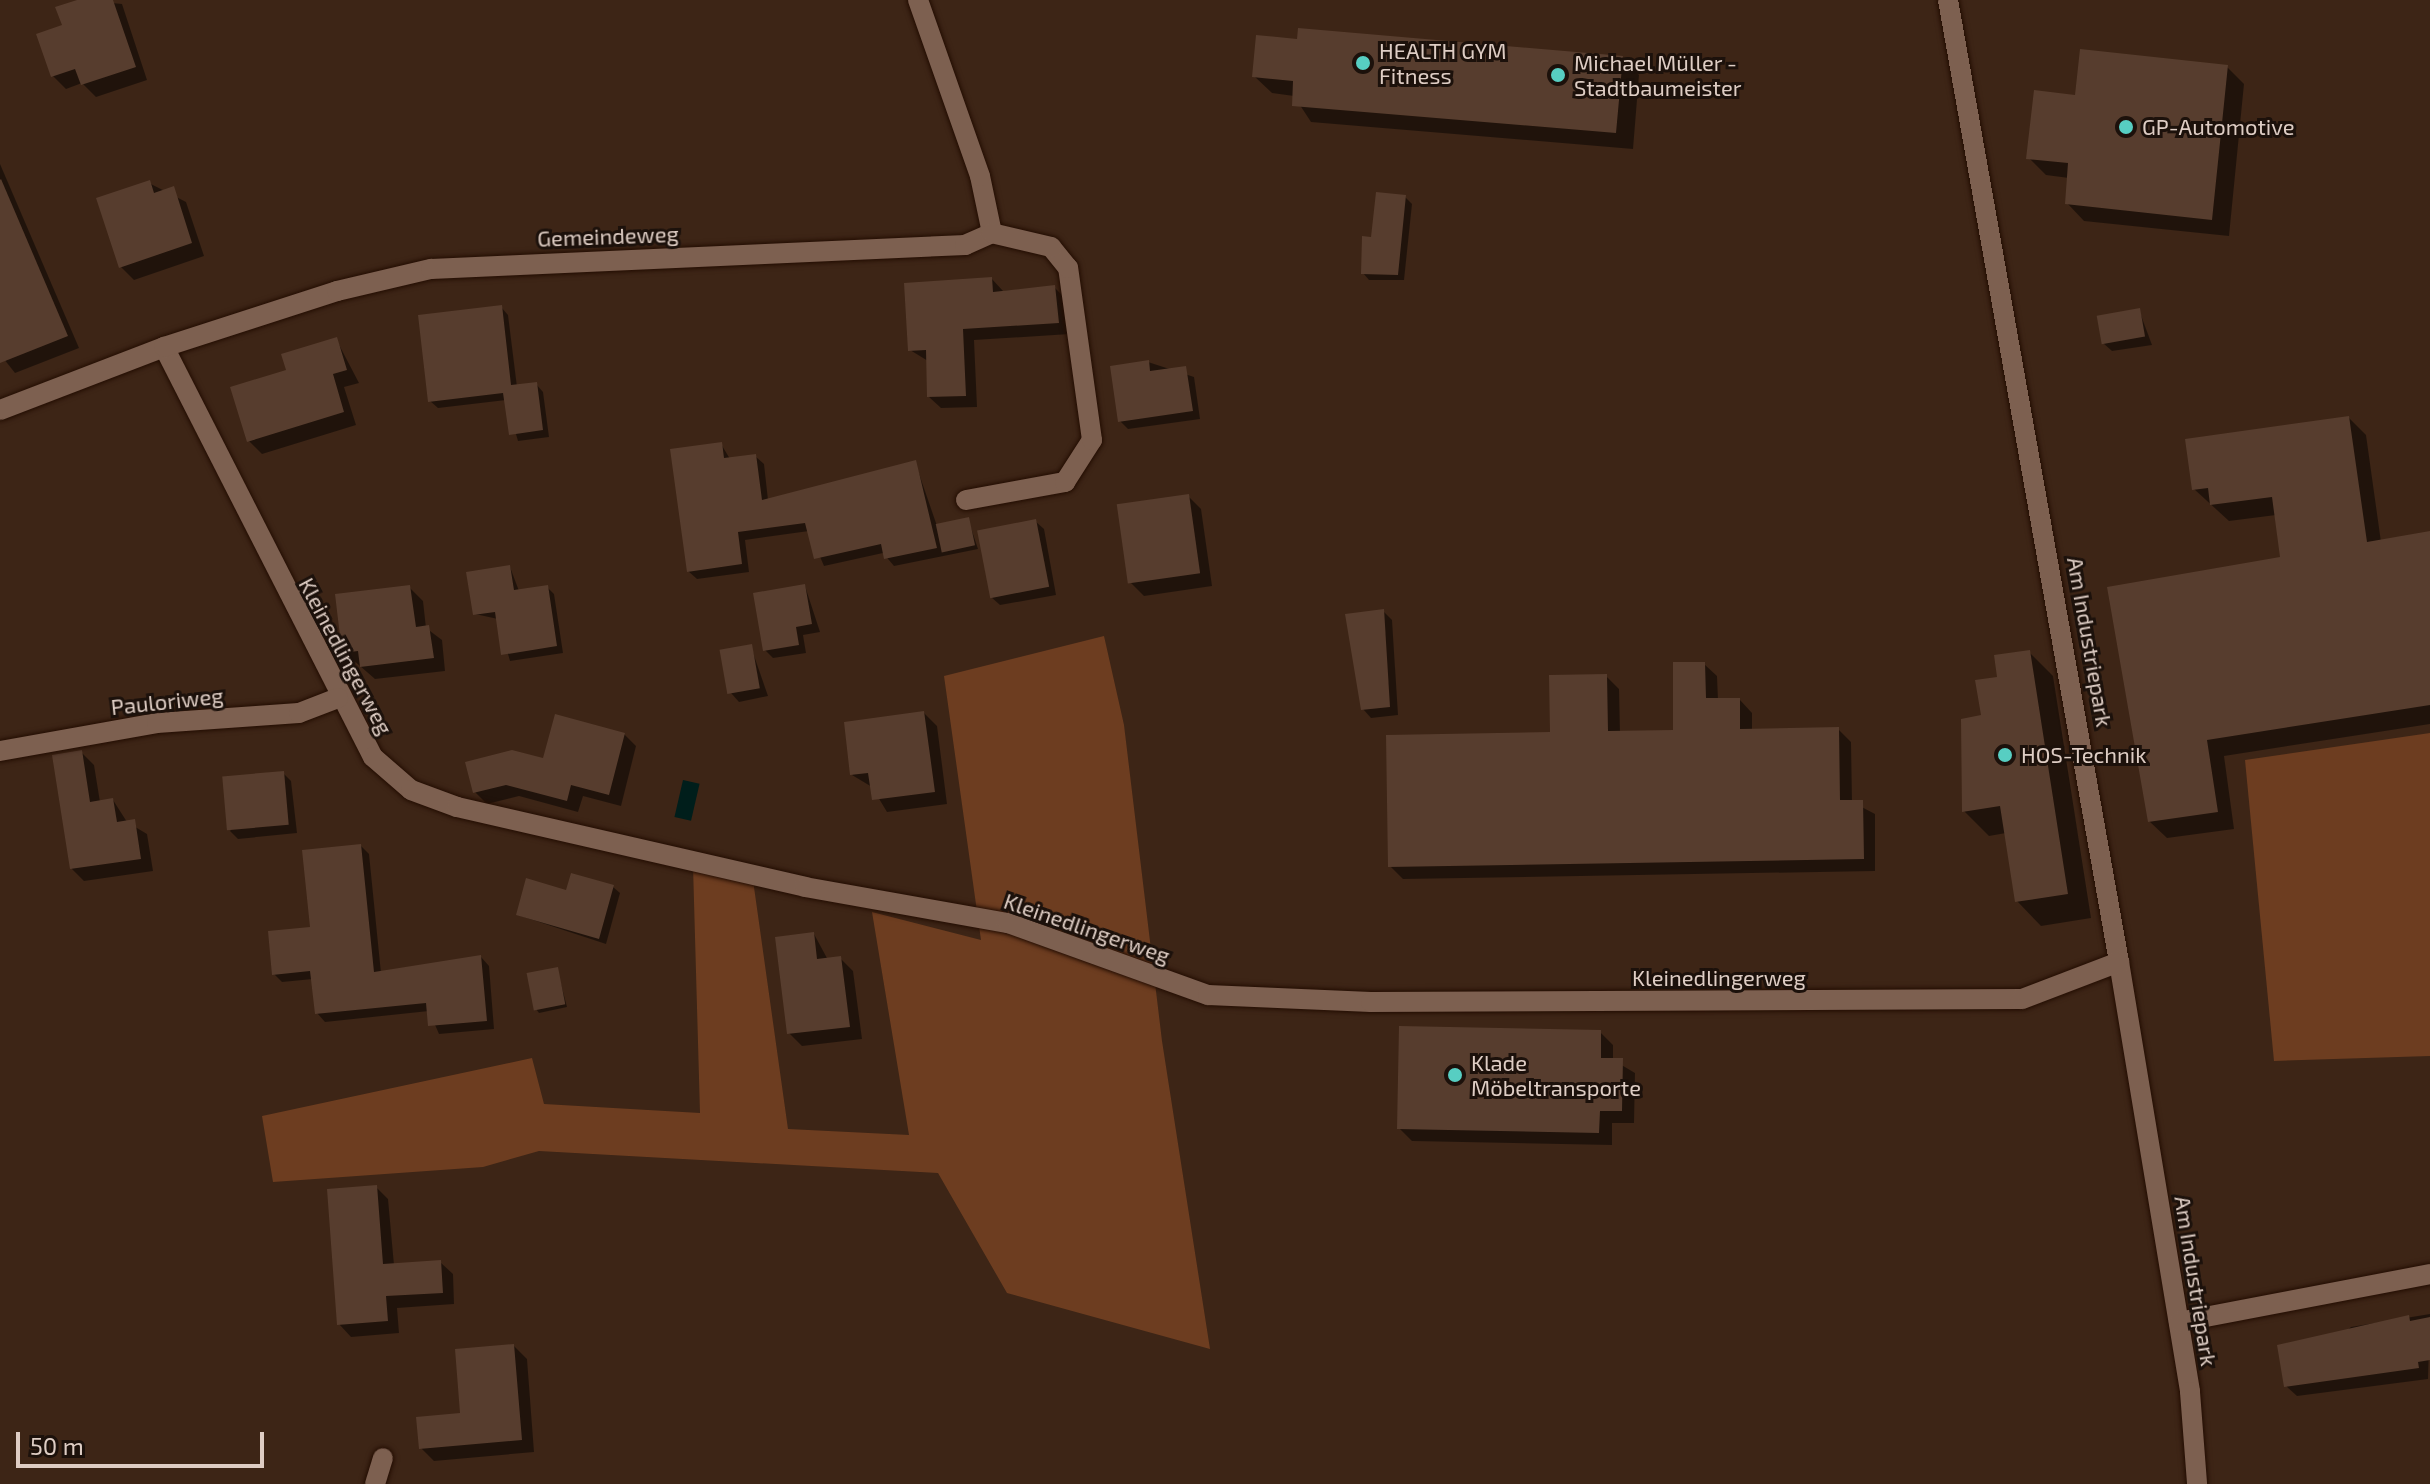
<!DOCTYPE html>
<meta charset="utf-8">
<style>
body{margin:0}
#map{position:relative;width:2430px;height:1484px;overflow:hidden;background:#3d2516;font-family:"Exo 2",sans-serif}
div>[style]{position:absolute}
.green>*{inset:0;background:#6d3d20}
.water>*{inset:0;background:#001e1b;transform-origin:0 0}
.shadow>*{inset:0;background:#0007}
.building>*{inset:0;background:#573d2e;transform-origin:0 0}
.roads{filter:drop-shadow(0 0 2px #230d02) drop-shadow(0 0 2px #230d02)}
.minor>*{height:20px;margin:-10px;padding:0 10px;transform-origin:10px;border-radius:10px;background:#7d6050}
.dots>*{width:22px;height:22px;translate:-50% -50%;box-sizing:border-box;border:4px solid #1c110b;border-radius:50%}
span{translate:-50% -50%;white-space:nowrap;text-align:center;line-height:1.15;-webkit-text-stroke:6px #1c110b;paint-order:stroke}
.poi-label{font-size:22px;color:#decdc4}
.left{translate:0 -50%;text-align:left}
.street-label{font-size:22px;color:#decdc4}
.scale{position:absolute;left:16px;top:1432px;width:248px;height:36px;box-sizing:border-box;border:4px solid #decdc4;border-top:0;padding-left:10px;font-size:24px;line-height:28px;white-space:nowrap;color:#decdc4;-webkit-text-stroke:6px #1c110b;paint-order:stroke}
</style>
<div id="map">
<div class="green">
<div style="clip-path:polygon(1104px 636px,1124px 725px,1162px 1041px,1210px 1349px,1007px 1293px,938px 1173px,539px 1151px,483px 1167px,273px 1182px,262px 1116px,532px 1058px,544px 1104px,700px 1113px,693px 866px,753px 880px,788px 1129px,909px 1135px,872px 912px,981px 940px,944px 676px)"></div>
<div style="clip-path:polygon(2430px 733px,2430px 1056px,2274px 1061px,2245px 760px)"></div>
</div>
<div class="water">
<div style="left:683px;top:780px;width:17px;height:38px;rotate:13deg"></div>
</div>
<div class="shadow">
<div style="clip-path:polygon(83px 0,122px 4px,147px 80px,96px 97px,82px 83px,66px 89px,53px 76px,64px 26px)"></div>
<div style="clip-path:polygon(1622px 58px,1639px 75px,1633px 149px,1311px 122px,1294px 96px,1272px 93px,1254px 76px)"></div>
<div style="clip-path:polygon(2227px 67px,2244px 84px,2229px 236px,2084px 221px,2067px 203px,2069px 178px,2046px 175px,2029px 158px,2077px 97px)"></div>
<div style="clip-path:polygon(0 164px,79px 348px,15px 373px,0 354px)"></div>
<div style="clip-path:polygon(149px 183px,186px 202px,204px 256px,134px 280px,121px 267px)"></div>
<div style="clip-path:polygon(1405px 197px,1412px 204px,1404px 280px,1369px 280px,1363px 273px)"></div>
<div style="clip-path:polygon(992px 279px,1003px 291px,1054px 287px,1066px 299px,1070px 334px,974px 340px,977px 407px,941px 408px,929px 397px,928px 361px,910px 350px)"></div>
<div style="clip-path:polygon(501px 307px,508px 315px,517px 387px,536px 384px,543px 392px,549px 437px,518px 441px,506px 400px,438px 408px,430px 401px)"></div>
<div style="clip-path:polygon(2139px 310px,2152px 345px,2112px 351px,2103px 343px)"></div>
<div style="clip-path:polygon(336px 339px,359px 383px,344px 387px,356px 425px,262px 454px,249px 441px,288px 372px)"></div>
<div style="clip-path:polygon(1148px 362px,1194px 377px,1200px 419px,1128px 429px,1120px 421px)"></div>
<div style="clip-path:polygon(2349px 418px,2366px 435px,2381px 542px,2430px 533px,2430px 724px,2224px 756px,2234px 829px,2167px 838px,2149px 821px,2282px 558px,2276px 515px,2229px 521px,2194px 489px)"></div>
<div style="clip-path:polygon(721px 444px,730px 459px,755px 456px,764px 464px,768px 500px,915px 462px,937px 526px,968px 519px,978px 549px,894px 566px,883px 553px,824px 566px,809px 531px,745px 540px,749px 572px,697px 579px,688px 571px)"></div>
<div style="clip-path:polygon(1188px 496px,1201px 509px,1212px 586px,1144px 596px,1131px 583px)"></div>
<div style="clip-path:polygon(1035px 521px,1044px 529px,1056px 595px,1000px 605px,991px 597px)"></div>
<div style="clip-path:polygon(510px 567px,519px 591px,547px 587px,554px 594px,563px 653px,510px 661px,498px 619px,475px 614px)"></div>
<div style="clip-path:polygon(805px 586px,820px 632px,803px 635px,806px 653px,773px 658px,765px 650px)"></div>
<div style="clip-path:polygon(410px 588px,423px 601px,426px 628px,442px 640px,445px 671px,375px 679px,344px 652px)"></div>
<div style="clip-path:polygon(1383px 611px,1392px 620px,1398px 715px,1371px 718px,1363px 709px)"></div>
<div style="clip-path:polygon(751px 647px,768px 696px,739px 702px,731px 693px)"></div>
<div style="clip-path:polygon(2029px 652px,2053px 676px,2091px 918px,2041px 926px,2017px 901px,2006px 833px,1989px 836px,1964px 811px,1983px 717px,1999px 679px)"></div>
<div style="clip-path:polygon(1704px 664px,1717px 676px,1718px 700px,1740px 700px,1752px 713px,1752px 731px,1838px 729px,1851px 742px,1852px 802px,1875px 814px,1875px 871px,1403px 879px,1390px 866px,1552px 734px,1606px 676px,1619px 689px,1620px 733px,1675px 732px)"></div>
<div style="clip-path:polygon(924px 713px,937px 726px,947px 804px,887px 812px,872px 787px,852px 775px)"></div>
<div style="clip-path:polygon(624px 734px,636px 746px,621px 806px,583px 796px,578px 812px,519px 796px,487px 804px,475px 792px)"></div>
<div style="clip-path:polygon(81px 752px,94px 765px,100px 802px,113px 800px,127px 822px,147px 834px,153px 871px,84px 881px,72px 869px)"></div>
<div style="clip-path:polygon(283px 773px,291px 781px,297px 833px,238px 839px,230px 831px)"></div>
<div style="clip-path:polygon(361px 846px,369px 854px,381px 973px,481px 957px,489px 966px,494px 1029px,439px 1034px,429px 1011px,325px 1022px,317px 1013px,313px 979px,282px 982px,274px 974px,312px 929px)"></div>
<div style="clip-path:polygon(613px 887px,620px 893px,606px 944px,518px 915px,567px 892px)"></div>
<div style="clip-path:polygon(814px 934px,828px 960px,840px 958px,853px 971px,862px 1039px,802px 1046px,789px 1033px)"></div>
<div style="clip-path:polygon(557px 969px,567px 1007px,539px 1013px,536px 1009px)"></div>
<div style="clip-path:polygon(1600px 1032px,1613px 1045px,1613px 1060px,1635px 1073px,1634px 1123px,1612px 1123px,1612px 1145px,1412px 1141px,1399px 1128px)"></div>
<div style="clip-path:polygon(376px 1187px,388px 1199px,394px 1265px,440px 1262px,453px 1274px,454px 1304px,397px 1308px,399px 1333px,351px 1337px,339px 1324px)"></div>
<div style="clip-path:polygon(2430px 1314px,2428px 1379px,2297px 1396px,2286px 1386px,2351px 1327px)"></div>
<div style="clip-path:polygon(514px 1346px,527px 1359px,534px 1452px,434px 1461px,421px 1448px,463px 1415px)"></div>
</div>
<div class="building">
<div style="clip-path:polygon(77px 0,113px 0,136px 67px,81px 85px,75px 69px,51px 77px,36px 34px,62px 25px,55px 7px)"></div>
<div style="clip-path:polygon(1298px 28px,1623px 56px,1616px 133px,1292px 106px,1293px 81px,1252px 77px,1256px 35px,1297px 39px)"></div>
<div style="clip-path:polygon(2080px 49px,2228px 65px,2212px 220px,2065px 204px,2068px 163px,2026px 159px,2034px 90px,2075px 95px)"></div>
<div style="clip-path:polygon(1px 179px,68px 336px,0 363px,0 180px)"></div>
<div style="clip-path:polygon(150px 180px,154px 193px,174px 186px,192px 243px,119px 268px,96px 198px)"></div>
<div style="clip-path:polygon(1376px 192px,1406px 195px,1398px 275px,1361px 274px,1362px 236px,1371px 237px)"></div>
<div style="clip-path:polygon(992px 277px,993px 292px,1055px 285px,1059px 323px,963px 329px,966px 396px,927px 397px,926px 350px,908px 351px,904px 283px)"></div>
<div style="clip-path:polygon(502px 305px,511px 385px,537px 382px,543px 430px,509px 435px,503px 393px,428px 402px,418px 315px)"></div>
<div style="left:2140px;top:308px;width:29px;height:44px;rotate:80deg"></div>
<div style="clip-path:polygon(337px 337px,347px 370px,333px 374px,344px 412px,247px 442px,230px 387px,286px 370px,281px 354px)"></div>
<div style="clip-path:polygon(1149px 360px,1150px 371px,1186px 366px,1193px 411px,1118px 422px,1110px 366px)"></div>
<div style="clip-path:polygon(2349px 416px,2367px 542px,2430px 531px,2430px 705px,2207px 740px,2218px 812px,2148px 822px,2107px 587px,2280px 557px,2272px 497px,2210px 505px,2208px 488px,2192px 490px,2185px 439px)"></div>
<div style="clip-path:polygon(722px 442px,724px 458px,756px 454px,762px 500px,916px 460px,937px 548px,884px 559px,881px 544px,814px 559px,805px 523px,738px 532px,742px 564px,687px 572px,670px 449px)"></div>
<div style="left:1189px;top:494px;width:80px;height:73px;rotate:82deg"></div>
<div style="left:969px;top:517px;width:29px;height:34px;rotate:78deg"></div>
<div style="left:1036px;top:519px;width:69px;height:60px;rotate:79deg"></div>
<div style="clip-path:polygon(510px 565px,514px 590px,548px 585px,557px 646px,501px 655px,495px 612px,473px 615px,466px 572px)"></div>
<div style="clip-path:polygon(805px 584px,812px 624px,796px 627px,799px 645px,763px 651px,753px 593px)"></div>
<div style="clip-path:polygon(410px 585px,416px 627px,429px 625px,434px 658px,360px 667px,358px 651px,342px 653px,335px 594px)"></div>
<div style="clip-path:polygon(1384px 609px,1390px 707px,1361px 710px,1345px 614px)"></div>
<div style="left:752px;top:644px;width:45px;height:33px;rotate:80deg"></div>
<div style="clip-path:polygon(2030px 650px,2068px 894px,2015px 902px,2000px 806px,1962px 812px,1961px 719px,1981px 715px,1975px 680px,1997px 677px,1994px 655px)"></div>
<div style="clip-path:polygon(1673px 662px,1705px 662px,1706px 698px,1740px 698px,1740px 729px,1839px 727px,1840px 800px,1863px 800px,1864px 859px,1388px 867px,1386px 735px,1550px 732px,1549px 675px,1607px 674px,1608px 731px,1673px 730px)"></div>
<div style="clip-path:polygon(924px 711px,935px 792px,872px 800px,868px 773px,850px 775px,844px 722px)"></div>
<div style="clip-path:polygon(555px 714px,625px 733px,609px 795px,571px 785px,567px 801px,506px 785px,473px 793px,465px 762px,512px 750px,543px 758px)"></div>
<div style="clip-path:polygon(82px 750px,90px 802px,113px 798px,117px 822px,135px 819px,141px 859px,70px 869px,52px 755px)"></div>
<div style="left:284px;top:771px;width:54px;height:62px;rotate:85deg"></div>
<div style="clip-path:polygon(361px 844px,374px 972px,481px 955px,487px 1021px,428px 1026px,426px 1003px,315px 1014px,310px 971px,272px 975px,268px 931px,310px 927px,302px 850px)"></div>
<div style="clip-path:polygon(571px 873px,614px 885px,599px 939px,516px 915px,526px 878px,566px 890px)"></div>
<div style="clip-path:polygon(814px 932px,817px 959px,841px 956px,850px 1027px,787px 1034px,775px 937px)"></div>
<div style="left:558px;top:967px;width:38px;height:32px;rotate:79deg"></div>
<div style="clip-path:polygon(1399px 1026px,1601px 1030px,1601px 1058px,1623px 1058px,1622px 1111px,1600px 1111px,1599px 1133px,1397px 1129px)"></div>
<div style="clip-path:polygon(377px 1185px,383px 1264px,441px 1260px,443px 1293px,386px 1296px,388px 1321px,337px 1325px,327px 1189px)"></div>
<div style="clip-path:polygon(2409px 1315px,2410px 1321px,2430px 1317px,2430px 1360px,2418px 1362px,2419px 1368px,2284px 1387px,2277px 1345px)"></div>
<div style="clip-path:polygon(514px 1344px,522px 1440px,419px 1449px,416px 1417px,460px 1413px,455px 1349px)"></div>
</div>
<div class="roads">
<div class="minor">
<div style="left:1948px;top:0;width:977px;rotate:79.92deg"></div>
<div style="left:2119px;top:962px;width:436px;rotate:80.6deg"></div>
<div style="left:2190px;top:1392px;width:92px;rotate:85.6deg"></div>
<div style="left:164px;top:347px;width:460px;rotate:63deg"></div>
<div style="left:373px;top:757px;width:50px;rotate:41deg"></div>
<div style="left:411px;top:790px;width:49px;rotate:20.3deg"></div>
<div style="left:457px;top:807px;width:357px;rotate:12.9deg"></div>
<div style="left:805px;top:887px;width:206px;rotate:10.1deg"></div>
<div style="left:1008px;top:923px;width:213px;rotate:19.8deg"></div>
<div style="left:1208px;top:995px;width:163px;rotate:2.5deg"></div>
<div style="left:1371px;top:1002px;width:651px;rotate:-0.26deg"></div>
<div style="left:2022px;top:999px;width:104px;rotate:-20.9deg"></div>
<div style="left:0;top:410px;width:176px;rotate:-21deg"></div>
<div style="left:164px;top:347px;width:182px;rotate:-17.9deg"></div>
<div style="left:337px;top:291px;width:97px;rotate:-13.2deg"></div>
<div style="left:431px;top:269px;width:535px;rotate:-2.57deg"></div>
<div style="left:965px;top:245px;width:30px;rotate:-24deg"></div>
<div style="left:992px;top:233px;width:58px;rotate:-101.9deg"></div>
<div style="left:980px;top:176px;width:187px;rotate:-109.4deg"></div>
<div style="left:966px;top:500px;width:101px;rotate:-10.3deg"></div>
<div style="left:1065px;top:482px;width:50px;rotate:-57.3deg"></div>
<div style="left:1092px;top:440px;width:174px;rotate:-97.9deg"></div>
<div style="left:1068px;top:268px;width:27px;rotate:-129deg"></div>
<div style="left:1051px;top:247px;width:61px;rotate:-166.7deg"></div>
<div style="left:0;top:751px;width:159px;rotate:-10.1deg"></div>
<div style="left:157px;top:723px;width:142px;rotate:-4deg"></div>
<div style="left:299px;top:713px;width:42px;rotate:-21deg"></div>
<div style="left:2179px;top:1322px;width:256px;rotate:-10.8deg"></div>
<div style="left:375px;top:1484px;width:27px;rotate:-73deg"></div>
</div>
</div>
<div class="dots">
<div style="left:1363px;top:63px;background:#57cec2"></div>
<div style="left:1558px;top:75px;background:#57cec2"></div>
<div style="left:2126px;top:127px;background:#57cec2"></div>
<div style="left:2005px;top:755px;background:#57cec2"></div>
<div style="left:1455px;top:1075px;background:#57cec2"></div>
</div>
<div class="poi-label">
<span class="left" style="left:1379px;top:63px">HEALTH GYM<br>Fitness</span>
<span class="left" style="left:1574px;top:75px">Michael Müller -<br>Stadtbaumeister</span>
<span class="left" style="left:2142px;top:127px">GP-Automotive</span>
<span class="left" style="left:2021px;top:755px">HOS-Technik</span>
<span class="left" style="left:1471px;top:1075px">Klade<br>Möbeltransporte</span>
</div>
<div class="street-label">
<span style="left:608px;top:236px;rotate:-2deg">Gemeindeweg</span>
<span style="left:2090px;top:642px;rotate:80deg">Am Industriepark</span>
<span style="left:346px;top:656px;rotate:62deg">Kleinedlingerweg</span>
<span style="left:167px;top:701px;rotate:-6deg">Pauloriweg</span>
<span style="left:1087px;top:928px;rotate:19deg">Kleinedlingerweg</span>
<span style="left:1719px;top:978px">Kleinedlingerweg</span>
<span style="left:2196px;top:1281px;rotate:81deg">Am Industriepark</span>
</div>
<div class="scale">50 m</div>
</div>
